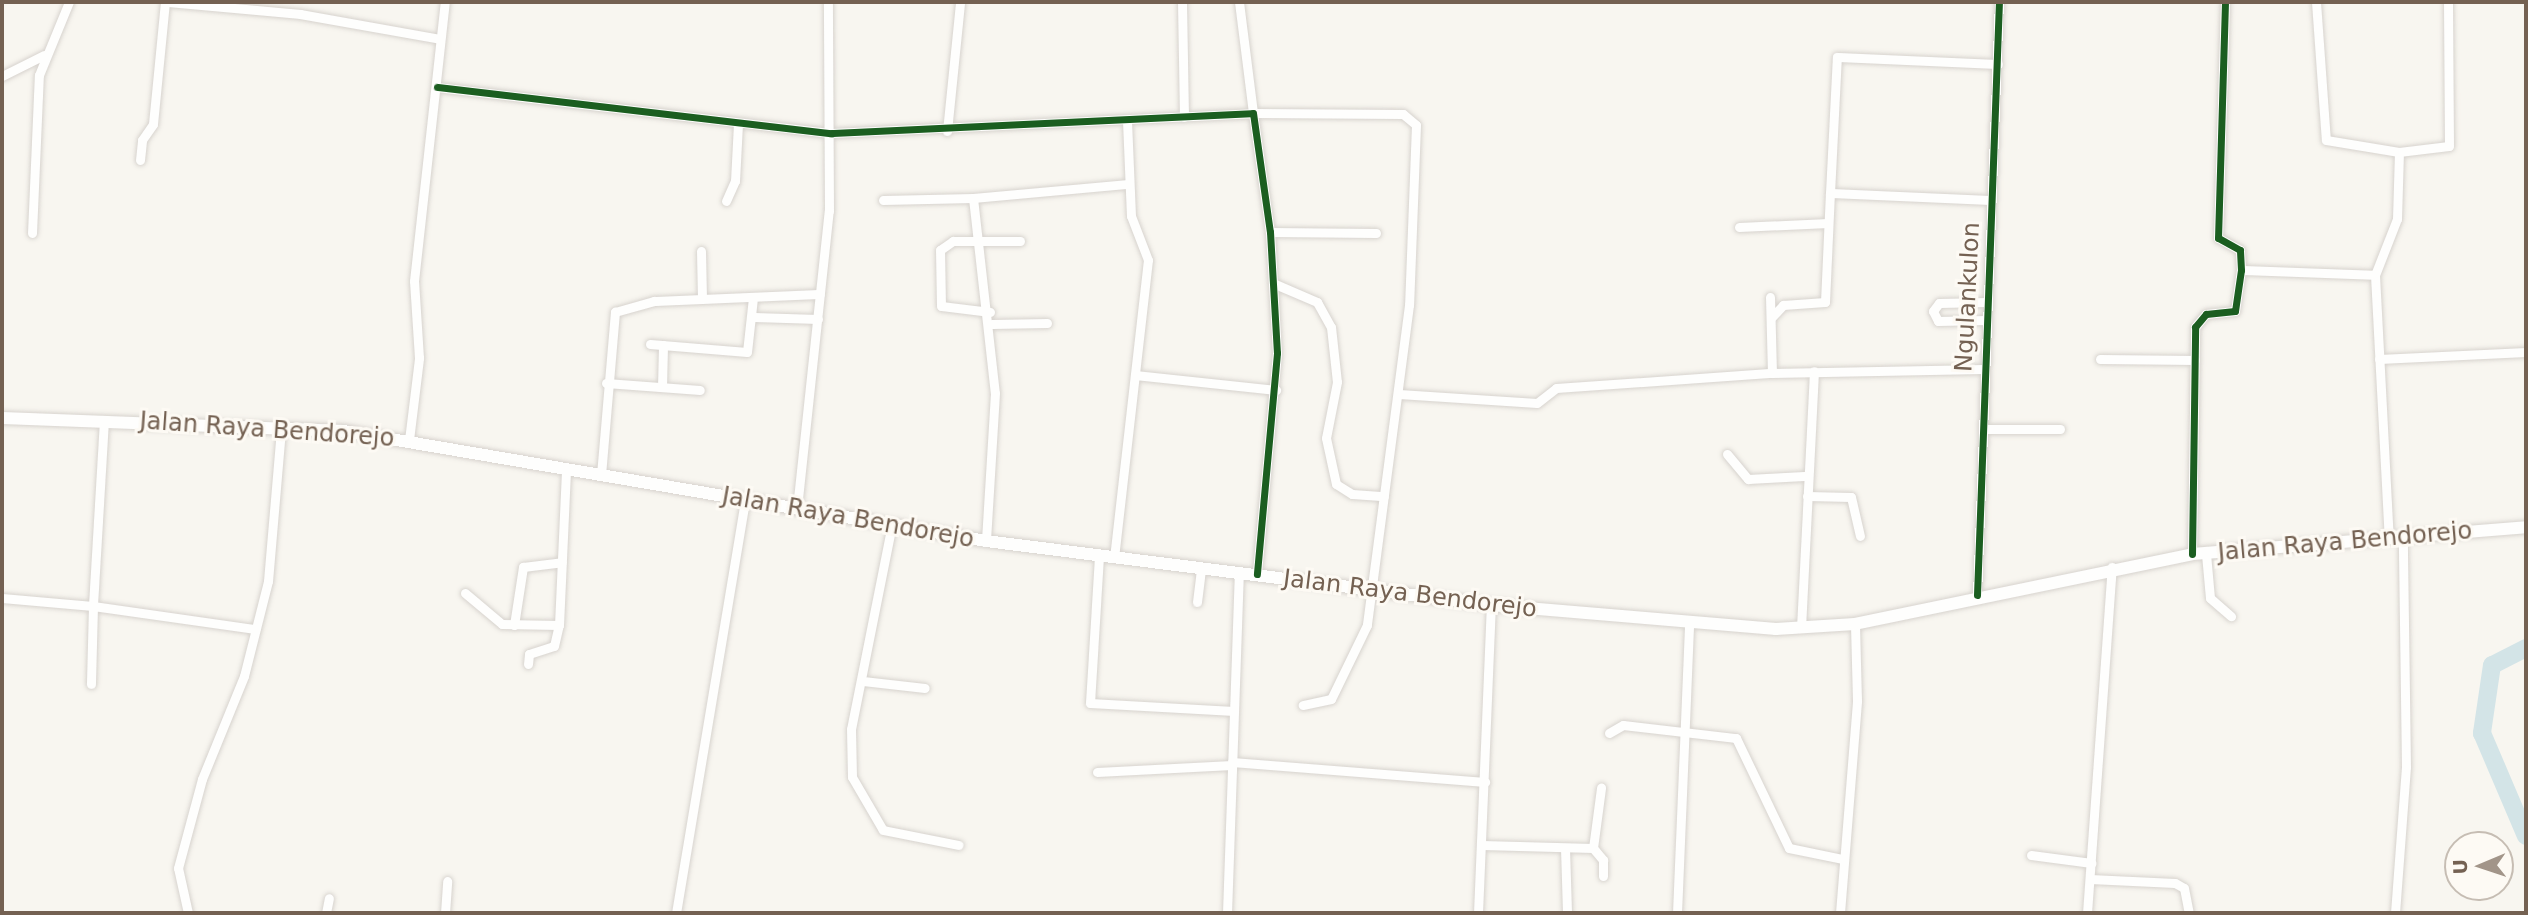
<!DOCTYPE html>
<style>
body{margin:0}
#map{position:relative;width:2528px;height:915px;overflow:hidden;background:#f8f6f0;font-family:"DejaVu Sans",sans-serif}
div>[style]{position:absolute}
.river>*{height:18px;margin:-9px;padding:0 9px;transform-origin:9px;border-radius:9px;background:#d3e4e7}
.roads{filter:drop-shadow(0 0 2px #d7d3ce) drop-shadow(0 0 2px #d7d3ce)}
.street>*{height:9px;margin:-4.5px;padding:0 4.5px;transform-origin:4.5px;border-radius:4.5px;background:#fefefd}
.secondary>*{height:12px;margin:-6px;padding:0 6px;transform-origin:6px;border-radius:6px;background:#fefefd}
.cycleway>*{height:7px;margin:-3.5px;padding:0 3.5px;transform-origin:3.5px;border-radius:3.5px;background:#1b5e20}
span{translate:-50% -50%;white-space:nowrap;text-align:center;line-height:1.15;-webkit-text-stroke:6px #fdfaf4;paint-order:stroke}
.street-label{font-size:24px;color:#746152}
.frame{position:absolute;inset:0;border:4px solid #746152;pointer-events:none}
.north{position:absolute;left:2444px;top:831px;width:70px;height:70px;box-sizing:border-box;background:#fdfaf4;border:2px solid #c6bdb3;border-radius:50%;rotate:268deg;font-size:19px;font-weight:700;line-height:28px;text-align:center;color:#746152}
.north::after{content:'';display:block;margin:auto;width:24px;height:32px;background:#a29589;clip-path:polygon(50% 0,100% 100%,50% 72%,0 100%)}
</style>
<div id="map">
<div class="river">
<div style="left:2526px;top:648px;width:38px;rotate:153deg"></div>
<div style="left:2492px;top:665px;width:69px;rotate:98.4deg"></div>
<div style="left:2482px;top:733px;width:112px;rotate:66.9deg"></div>
</div>
<div class="roads">
<div class="street">
<div style="left:168px;top:2px;width:133px;rotate:5.2deg"></div>
<div style="left:300px;top:14px;width:142px;rotate:10.1deg"></div>
<div style="left:1182px;top:2px;width:115px;rotate:89deg"></div>
<div style="left:1239px;top:2px;width:112px;rotate:82.8deg"></div>
<div style="left:1253px;top:113px;width:150px;rotate:0.4deg"></div>
<div style="left:1403px;top:114px;width:17px;rotate:40deg"></div>
<div style="left:1416px;top:125px;width:180px;rotate:92.2deg"></div>
<div style="left:1409px;top:305px;width:323px;rotate:97.5deg"></div>
<div style="left:1367px;top:625px;width:82px;rotate:115.9deg"></div>
<div style="left:1331px;top:699px;width:29px;rotate:168deg"></div>
<div style="left:2316px;top:2px;width:138px;rotate:85.9deg"></div>
<div style="left:2326px;top:140px;width:74px;rotate:9.3deg"></div>
<div style="left:2px;top:76px;width:47px;rotate:-26.6deg"></div>
<div style="left:437px;top:87px;width:397px;rotate:6.7deg"></div>
<div style="left:831px;top:133px;width:422px;rotate:-2.7deg"></div>
<div style="left:1253px;top:113px;width:120px;rotate:81.9deg"></div>
<div style="left:1270px;top:232px;width:121px;rotate:86.7deg"></div>
<div style="left:1277px;top:353px;width:222px;rotate:95.2deg"></div>
<div style="left:947px;top:131px;width:130px;rotate:-84.2deg"></div>
<div style="left:140px;top:160px;width:20px;rotate:-84deg"></div>
<div style="left:142px;top:140px;width:19px;rotate:-55deg"></div>
<div style="left:153px;top:124px;width:123px;rotate:-84.4deg"></div>
<div style="left:1830px;top:193px;width:136px;rotate:-87.1deg"></div>
<div style="left:1837px;top:57px;width:161px;rotate:2.5deg"></div>
<div style="left:973px;top:198px;width:156px;rotate:-5.2deg"></div>
<div style="left:883px;top:200px;width:90px;rotate:-1.3deg"></div>
<div style="left:973px;top:198px;width:196px;rotate:83.6deg"></div>
<div style="left:995px;top:393px;width:148px;rotate:93.5deg"></div>
<div style="left:726px;top:201px;width:22px;rotate:-66deg"></div>
<div style="left:735px;top:181px;width:57px;rotate:-87deg"></div>
<div style="left:1739px;top:227px;width:89px;rotate:-2.6deg"></div>
<div style="left:1270px;top:232px;width:106px;rotate:0.5deg"></div>
<div style="left:32px;top:233px;width:158px;rotate:-87.5deg"></div>
<div style="left:39px;top:75px;width:79px;rotate:-67.7deg"></div>
<div style="left:701px;top:251px;width:48px;rotate:88.8deg"></div>
<div style="left:2241px;top:270px;width:134px;rotate:2.1deg"></div>
<div style="left:2375px;top:275px;width:264px;rotate:87deg"></div>
<div style="left:2375px;top:275px;width:60px;rotate:-68.6deg"></div>
<div style="left:2397px;top:219px;width:67px;rotate:-88.3deg"></div>
<div style="left:2399px;top:152px;width:50px;rotate:-6.8deg"></div>
<div style="left:2449px;top:146px;width:144px;rotate:-90.4deg"></div>
<div style="left:1275px;top:284px;width:46px;rotate:23.2deg"></div>
<div style="left:1317px;top:302px;width:29px;rotate:61deg"></div>
<div style="left:1331px;top:327px;width:55px;rotate:83.8deg"></div>
<div style="left:1337px;top:382px;width:57px;rotate:101.1deg"></div>
<div style="left:1326px;top:438px;width:47px;rotate:77.7deg"></div>
<div style="left:1336px;top:484px;width:19px;rotate:32deg"></div>
<div style="left:1352px;top:494px;width:32px;rotate:4deg"></div>
<div style="left:1770px;top:297px;width:76px;rotate:88.5deg"></div>
<div style="left:990px;top:312px;width:49px;rotate:-173deg"></div>
<div style="left:941px;top:306px;width:56px;rotate:-91deg"></div>
<div style="left:940px;top:250px;width:16px;rotate:-35deg"></div>
<div style="left:953px;top:241px;width:67px"></div>
<div style="left:754px;top:317px;width:64px;rotate:1.8deg"></div>
<div style="left:1771px;top:318px;width:18px;rotate:-47deg"></div>
<div style="left:1783px;top:305px;width:42px;rotate:-4.1deg"></div>
<div style="left:1825px;top:302px;width:109px;rotate:-87.4deg"></div>
<div style="left:1830px;top:193px;width:161px;rotate:2.5deg"></div>
<div style="left:1986px;top:320px;width:48px;rotate:178.8deg"></div>
<div style="left:1938px;top:321px;width:11px;rotate:-117deg"></div>
<div style="left:1933px;top:311px;width:10px;rotate:-53deg"></div>
<div style="left:1939px;top:303px;width:48px;rotate:-1.2deg"></div>
<div style="left:992px;top:324px;width:55px;rotate:-1deg"></div>
<div style="left:650px;top:344px;width:97px;rotate:4.7deg"></div>
<div style="left:747px;top:352px;width:54px;rotate:-83.7deg"></div>
<div style="left:2100px;top:359px;width:95px;rotate:0.6deg"></div>
<div style="left:2379px;top:359px;width:147px;rotate:-2.7deg"></div>
<div style="left:1135px;top:375px;width:142px;rotate:6.1deg"></div>
<div style="left:606px;top:383px;width:94px;rotate:4.3deg"></div>
<div style="left:662px;top:387px;width:42px;rotate:-88.6deg"></div>
<div style="left:1399px;top:394px;width:138px;rotate:3.7deg"></div>
<div style="left:1537px;top:403px;width:24px;rotate:-38deg"></div>
<div style="left:1556px;top:388px;width:217px;rotate:-4deg"></div>
<div style="left:1772px;top:373px;width:211px;rotate:-1.1deg"></div>
<div style="left:104px;top:420px;width:186px;rotate:93.4deg"></div>
<div style="left:93px;top:606px;width:164px;rotate:8.1deg"></div>
<div style="left:1983px;top:429px;width:77px"></div>
<div style="left:409px;top:440px;width:83px;rotate:-83deg"></div>
<div style="left:419px;top:358px;width:77px;rotate:-93.7deg"></div>
<div style="left:414px;top:281px;width:281px;rotate:-83.7deg"></div>
<div style="left:1727px;top:454px;width:33px;rotate:50deg"></div>
<div style="left:1748px;top:479px;width:56px;rotate:-3.1deg"></div>
<div style="left:601px;top:475px;width:164px;rotate:-85.1deg"></div>
<div style="left:615px;top:312px;width:41px;rotate:-15.8deg"></div>
<div style="left:654px;top:301px;width:166px;rotate:-2.4deg"></div>
<div style="left:1807px;top:496px;width:44px;rotate:1.3deg"></div>
<div style="left:1851px;top:497px;width:40px;rotate:77deg"></div>
<div style="left:797px;top:508px;width:299px;rotate:-83.9deg"></div>
<div style="left:829px;top:211px;width:209px;rotate:-90.3deg"></div>
<div style="left:892px;top:524px;width:209px;rotate:101.3deg"></div>
<div style="left:851px;top:729px;width:48px;rotate:88.8deg"></div>
<div style="left:852px;top:777px;width:61px;rotate:59.7deg"></div>
<div style="left:883px;top:830px;width:77px;rotate:11.2deg"></div>
<div style="left:2192px;top:554px;width:227px;rotate:-89.2deg"></div>
<div style="left:2195px;top:327px;width:17px;rotate:-50deg"></div>
<div style="left:2206px;top:314px;width:29px;rotate:-6deg"></div>
<div style="left:2235px;top:311px;width:41px;rotate:-81.7deg"></div>
<div style="left:2241px;top:270px;width:20px;rotate:-93deg"></div>
<div style="left:2240px;top:250px;width:25px;rotate:-151deg"></div>
<div style="left:2218px;top:238px;width:236px;rotate:-88.3deg"></div>
<div style="left:2206px;top:554px;width:44px;rotate:84.8deg"></div>
<div style="left:2210px;top:598px;width:28px;rotate:41deg"></div>
<div style="left:1099px;top:556px;width:147px;rotate:93.5deg"></div>
<div style="left:1090px;top:703px;width:144px;rotate:3.2deg"></div>
<div style="left:1114px;top:558px;width:300px;rotate:-83.5deg"></div>
<div style="left:1148px;top:260px;width:47px;rotate:-111.1deg"></div>
<div style="left:1131px;top:216px;width:96px;rotate:-92.4deg"></div>
<div style="left:465px;top:593px;width:48px;rotate:40deg"></div>
<div style="left:502px;top:624px;width:57px;rotate:1deg"></div>
<div style="left:1977px;top:595px;width:593px;rotate:-87.88deg"></div>
<div style="left:2px;top:598px;width:91px;rotate:5deg"></div>
<div style="left:93px;top:606px;width:78px;rotate:91.5deg"></div>
<div style="left:1197px;top:602px;width:34px;rotate:-83deg"></div>
<div style="left:514px;top:625px;width:59px;rotate:-81.2deg"></div>
<div style="left:523px;top:567px;width:39px;rotate:-7deg"></div>
<div style="left:1801px;top:628px;width:257px;rotate:-87.1deg"></div>
<div style="left:528px;top:664px;width:10px;rotate:-84deg"></div>
<div style="left:529px;top:654px;width:26px;rotate:-18deg"></div>
<div style="left:554px;top:646px;width:22px;rotate:-77deg"></div>
<div style="left:559px;top:625px;width:156px;rotate:-87.4deg"></div>
<div style="left:863px;top:681px;width:62px;rotate:6.4deg"></div>
<div style="left:1609px;top:733px;width:16px;rotate:-30deg"></div>
<div style="left:1623px;top:725px;width:114px;rotate:6.6deg"></div>
<div style="left:1736px;top:738px;width:122px;rotate:64.3deg"></div>
<div style="left:1789px;top:848px;width:54px;rotate:11.7deg"></div>
<div style="left:1232px;top:762px;width:254px;rotate:4.5deg"></div>
<div style="left:1097px;top:772px;width:135px;rotate:-3deg"></div>
<div style="left:1482px;top:845px;width:111px;rotate:1.5deg"></div>
<div style="left:1593px;top:848px;width:16px;rotate:50deg"></div>
<div style="left:1603px;top:860px;width:16px;rotate:90deg"></div>
<div style="left:1565px;top:848px;width:65px;rotate:88.2deg"></div>
<div style="left:1593px;top:848px;width:61px;rotate:-82.4deg"></div>
<div style="left:2031px;top:855px;width:61px;rotate:7.6deg"></div>
<div style="left:2090px;top:879px;width:85px;rotate:2.7deg"></div>
<div style="left:2175px;top:883px;width:10px;rotate:29deg"></div>
<div style="left:2184px;top:888px;width:25px;rotate:79deg"></div>
<div style="left:188px;top:913px;width:46px;rotate:-102.5deg"></div>
<div style="left:178px;top:868px;width:92px;rotate:-74.9deg"></div>
<div style="left:202px;top:779px;width:111px;rotate:-67.8deg"></div>
<div style="left:244px;top:676px;width:98px;rotate:-75.8deg"></div>
<div style="left:268px;top:581px;width:154px;rotate:-85.1deg"></div>
<div style="left:326px;top:913px;width:15px;rotate:-79deg"></div>
<div style="left:445px;top:913px;width:32px;rotate:-86deg"></div>
<div style="left:676px;top:913px;width:419px;rotate:-80.5deg"></div>
<div style="left:1227px;top:913px;width:341px;rotate:-88deg"></div>
<div style="left:1478px;top:913px;width:308px;rotate:-87.6deg"></div>
<div style="left:1677px;top:913px;width:288px;rotate:-87.6deg"></div>
<div style="left:1840px;top:913px;width:213px;rotate:-85.4deg"></div>
<div style="left:1857px;top:701px;width:77px;rotate:-91.5deg"></div>
<div style="left:2087px;top:913px;width:347px;rotate:-85.9deg"></div>
<div style="left:2395px;top:913px;width:146px;rotate:-85.7deg"></div>
<div style="left:2406px;top:767px;width:229px;rotate:-90.8deg"></div>
</div>
<div class="secondary">
<div style="left:2px;top:418px;width:342px;rotate:2.2deg"></div>
<div style="left:344px;top:431px;width:651px;rotate:9.72deg"></div>
<div style="left:986px;top:541px;width:509px;rotate:7.22deg"></div>
<div style="left:1491px;top:605px;width:286px;rotate:4.8deg"></div>
<div style="left:1776px;top:629px;width:79px;rotate:-3.6deg"></div>
<div style="left:1855px;top:624px;width:344px;rotate:-11.7deg"></div>
<div style="left:2192px;top:554px;width:335px;rotate:-4.6deg"></div>
</div>
</div>
<div class="cycleway">
<div style="left:437px;top:87px;width:397px;rotate:6.7deg"></div>
<div style="left:831px;top:133px;width:422px;rotate:-2.7deg"></div>
<div style="left:1253px;top:113px;width:120px;rotate:81.9deg"></div>
<div style="left:1270px;top:232px;width:121px;rotate:86.7deg"></div>
<div style="left:1277px;top:353px;width:222px;rotate:95.2deg"></div>
<div style="left:2192px;top:554px;width:227px;rotate:-89.2deg"></div>
<div style="left:2195px;top:327px;width:17px;rotate:-50deg"></div>
<div style="left:2206px;top:314px;width:29px;rotate:-6deg"></div>
<div style="left:2235px;top:311px;width:41px;rotate:-81.7deg"></div>
<div style="left:2241px;top:270px;width:20px;rotate:-93deg"></div>
<div style="left:2240px;top:250px;width:25px;rotate:-151deg"></div>
<div style="left:2218px;top:238px;width:236px;rotate:-88.3deg"></div>
<div style="left:1977px;top:595px;width:593px;rotate:-87.88deg"></div>
</div>
<div class="street-label">
<span style="left:1968px;top:297px;rotate:-87deg">Ngulankulon</span>
<span style="left:267px;top:430px;rotate:4deg">Jalan Raya Bendorejo</span>
<span style="left:848px;top:518px;rotate:10deg">Jalan Raya Bendorejo</span>
<span style="left:2345px;top:542px;rotate:-5deg">Jalan Raya Bendorejo</span>
<span style="left:1410px;top:594px;rotate:7deg">Jalan Raya Bendorejo</span>
</div>
<div class="frame"></div>
<div class="north">U</div>
</div>
